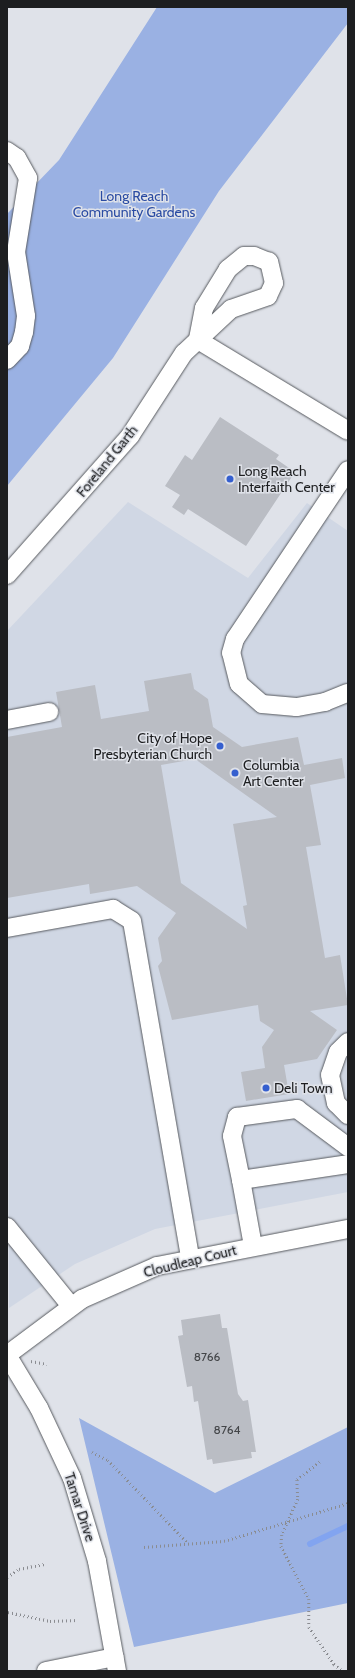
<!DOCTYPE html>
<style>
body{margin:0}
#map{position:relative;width:355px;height:1678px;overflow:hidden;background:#dfe2e9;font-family:Cabin,sans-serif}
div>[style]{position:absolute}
.built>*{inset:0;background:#d0d7e4}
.green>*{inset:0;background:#9ab1e3}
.stream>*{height:5.5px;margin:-2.75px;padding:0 2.75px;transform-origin:2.75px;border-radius:2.75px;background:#82a4f0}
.building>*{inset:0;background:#babdc4}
.path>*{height:2.5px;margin-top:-1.25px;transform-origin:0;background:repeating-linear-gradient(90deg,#8a8c91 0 1px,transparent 0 4px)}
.roads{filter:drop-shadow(0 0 1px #575a5f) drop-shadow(0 0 1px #575a5f)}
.minor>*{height:18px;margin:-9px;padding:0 9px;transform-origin:9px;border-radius:9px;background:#fff}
.dots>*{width:11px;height:11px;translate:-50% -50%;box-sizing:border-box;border:2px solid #dfe2e9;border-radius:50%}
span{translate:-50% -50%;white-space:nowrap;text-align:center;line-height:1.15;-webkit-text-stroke:3px #dfe2e9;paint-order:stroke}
.number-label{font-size:12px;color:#444649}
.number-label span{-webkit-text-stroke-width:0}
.park-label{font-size:14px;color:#2a4ba3}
.street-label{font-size:14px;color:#1d1e20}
.poi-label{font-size:14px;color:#1d1e20}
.left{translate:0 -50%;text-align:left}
.right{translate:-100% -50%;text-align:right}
.frame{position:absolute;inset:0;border:8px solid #1d1e20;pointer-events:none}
</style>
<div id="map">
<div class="built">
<div style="clip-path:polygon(128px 502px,248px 578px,307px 503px,348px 531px,348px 1192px,155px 1229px,75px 1264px,9px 1308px,7px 631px)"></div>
</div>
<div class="green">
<div style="clip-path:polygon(157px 7px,348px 7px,348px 23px,219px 191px,113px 358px,7px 486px,7px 214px,59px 160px)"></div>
<div style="clip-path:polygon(79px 1418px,215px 1493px,348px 1427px,348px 1603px,134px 1647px)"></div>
</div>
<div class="stream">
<div style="left:310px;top:1544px;width:42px;rotate:-25.3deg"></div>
</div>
<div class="building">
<div style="clip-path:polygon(220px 417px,279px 455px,276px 459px,295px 472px,246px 546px,188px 509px,184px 515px,172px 507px,180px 495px,165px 486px,185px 455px,192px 460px)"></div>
<div style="clip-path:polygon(evenodd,191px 673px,194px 689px,208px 699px,213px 727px,242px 747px,298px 737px,304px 765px,342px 758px,345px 778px,310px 785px,321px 845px,306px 847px,325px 958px,340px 955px,348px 1005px,310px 1011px,337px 1030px,317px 1059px,284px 1065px,289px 1094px,246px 1101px,241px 1072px,265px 1068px,262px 1047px,274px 1030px,260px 1021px,258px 1005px,172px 1020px,158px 966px,162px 961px,158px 938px,176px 913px,137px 886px,90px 894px,89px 884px,7px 898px,7px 737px,62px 727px,56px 692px,95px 685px,101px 719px,149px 711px,144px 681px,191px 673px,195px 759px,277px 817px,233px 824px,247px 905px,243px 906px,247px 929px,181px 883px,161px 765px,195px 759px)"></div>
<div style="clip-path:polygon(220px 1314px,222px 1328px,227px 1328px,238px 1394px,243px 1401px,248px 1400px,256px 1452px,251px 1452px,252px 1458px,213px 1464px,212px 1459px,207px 1460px,198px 1401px,194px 1402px,192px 1386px,187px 1387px,178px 1336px,183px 1335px,181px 1320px)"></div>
</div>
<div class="path">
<div style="left:31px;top:1361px;width:16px;rotate:11deg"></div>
<div style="left:92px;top:1452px;width:18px;rotate:27deg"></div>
<div style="left:108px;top:1460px;width:115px;rotate:46.1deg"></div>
<div style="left:320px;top:1462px;width:29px;rotate:142deg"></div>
<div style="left:297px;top:1480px;width:19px;rotate:87deg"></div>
<div style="left:298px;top:1499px;width:39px;rotate:114deg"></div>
<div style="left:282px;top:1535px;width:11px;rotate:95deg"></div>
<div style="left:281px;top:1546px;width:60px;rotate:62.2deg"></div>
<div style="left:309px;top:1599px;width:28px;rotate:90deg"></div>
<div style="left:309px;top:1627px;width:45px;rotate:56deg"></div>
<div style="left:334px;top:1664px;width:11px;rotate:38deg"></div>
<div style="left:144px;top:1547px;width:80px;rotate:-4.3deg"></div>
<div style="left:224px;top:1541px;width:130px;rotate:-17deg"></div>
<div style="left:7px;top:1577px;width:14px;rotate:-34deg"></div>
<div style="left:19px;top:1569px;width:26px;rotate:-11deg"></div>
<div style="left:8px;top:1612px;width:43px;rotate:12.1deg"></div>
<div style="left:50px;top:1621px;width:28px;rotate:-2deg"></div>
</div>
<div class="roads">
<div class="minor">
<div style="left:7px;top:151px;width:12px;rotate:35deg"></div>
<div style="left:17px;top:158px;width:23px;rotate:61deg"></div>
<div style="left:28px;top:178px;width:75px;rotate:99.2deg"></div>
<div style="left:16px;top:252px;width:65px;rotate:81.1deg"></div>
<div style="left:26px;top:316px;width:16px;rotate:97deg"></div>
<div style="left:24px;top:332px;width:15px;rotate:106deg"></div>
<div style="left:20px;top:346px;width:19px;rotate:133deg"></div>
<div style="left:198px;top:340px;width:175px;rotate:31.2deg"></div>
<div style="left:7px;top:575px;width:186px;rotate:-48.5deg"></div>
<div style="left:130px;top:436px;width:99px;rotate:-57deg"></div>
<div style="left:184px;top:353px;width:64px;rotate:-43.1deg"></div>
<div style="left:231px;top:309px;width:39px;rotate:-19deg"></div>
<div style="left:268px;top:296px;width:14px;rotate:-65deg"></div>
<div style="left:274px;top:283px;width:22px;rotate:-103deg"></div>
<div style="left:269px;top:262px;width:16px;rotate:-158deg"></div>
<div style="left:254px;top:256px;width:10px;rotate:180deg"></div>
<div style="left:244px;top:256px;width:21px;rotate:141deg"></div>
<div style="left:228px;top:269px;width:46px;rotate:121.6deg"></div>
<div style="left:204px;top:308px;width:33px;rotate:101deg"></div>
<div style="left:347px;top:693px;width:24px;rotate:158deg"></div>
<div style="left:325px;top:702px;width:29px;rotate:170deg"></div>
<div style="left:296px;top:707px;width:34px;rotate:-175deg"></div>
<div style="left:262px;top:704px;width:30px;rotate:-139deg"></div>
<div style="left:239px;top:684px;width:32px;rotate:-104deg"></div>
<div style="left:231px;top:653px;width:15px;rotate:-74deg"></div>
<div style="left:235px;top:639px;width:203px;rotate:-56.2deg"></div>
<div style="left:7px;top:720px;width:43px;rotate:-10.8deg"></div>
<div style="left:7px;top:928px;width:108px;rotate:-10.2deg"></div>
<div style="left:113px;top:909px;width:22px;rotate:32deg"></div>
<div style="left:132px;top:921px;width:342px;rotate:80.2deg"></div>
<div style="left:348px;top:1042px;width:14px;rotate:135deg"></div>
<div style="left:338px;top:1052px;width:24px;rotate:109deg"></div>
<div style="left:330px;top:1075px;width:29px;rotate:78deg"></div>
<div style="left:336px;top:1103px;width:17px;rotate:45deg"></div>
<div style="left:241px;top:1180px;width:45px;rotate:-101.6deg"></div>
<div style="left:232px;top:1136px;width:20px;rotate:-75deg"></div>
<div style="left:237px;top:1117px;width:61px;rotate:-7.6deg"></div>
<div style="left:297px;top:1109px;width:64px;rotate:36.7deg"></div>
<div style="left:7px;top:1227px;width:102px;rotate:51deg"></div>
<div style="left:253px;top:1246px;width:67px;rotate:-100.3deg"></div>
<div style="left:241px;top:1180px;width:108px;rotate:-8.5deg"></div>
<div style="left:7px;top:1355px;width:94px;rotate:-36.7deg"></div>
<div style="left:82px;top:1299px;width:82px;rotate:-23.7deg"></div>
<div style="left:157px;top:1266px;width:195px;rotate:-11deg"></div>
<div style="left:7px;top:1355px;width:62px;rotate:58.9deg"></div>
<div style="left:39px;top:1408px;width:77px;rotate:64.8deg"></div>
<div style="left:72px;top:1478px;width:87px;rotate:73.2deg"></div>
<div style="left:97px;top:1561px;width:112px;rotate:79.7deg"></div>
<div style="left:46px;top:1671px;width:70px;rotate:-11.5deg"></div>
</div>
</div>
<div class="dots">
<div style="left:230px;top:479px;background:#355fcf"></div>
<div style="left:220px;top:746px;background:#355fcf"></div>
<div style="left:235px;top:773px;background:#355fcf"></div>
<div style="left:266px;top:1088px;background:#355fcf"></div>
</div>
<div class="number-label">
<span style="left:207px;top:1357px">8766</span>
<span style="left:227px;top:1430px">8764</span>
</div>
<div class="park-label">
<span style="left:134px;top:204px">Long Reach<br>Community Gardens</span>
</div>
<div class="street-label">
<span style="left:107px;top:461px;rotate:-51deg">Foreland Garth</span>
<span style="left:190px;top:1261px;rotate:-14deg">Cloudleap Court</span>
<span style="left:80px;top:1507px;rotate:72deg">Tamar Drive</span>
</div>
<div class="poi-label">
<span class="left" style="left:238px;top:479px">Long Reach<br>Interfaith Center</span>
<span class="right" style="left:212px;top:746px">City of Hope<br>Presbyterian Church</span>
<span class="left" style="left:243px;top:773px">Columbia<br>Art Center</span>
<span class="left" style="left:274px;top:1088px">Deli Town</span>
</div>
<div class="frame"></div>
</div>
